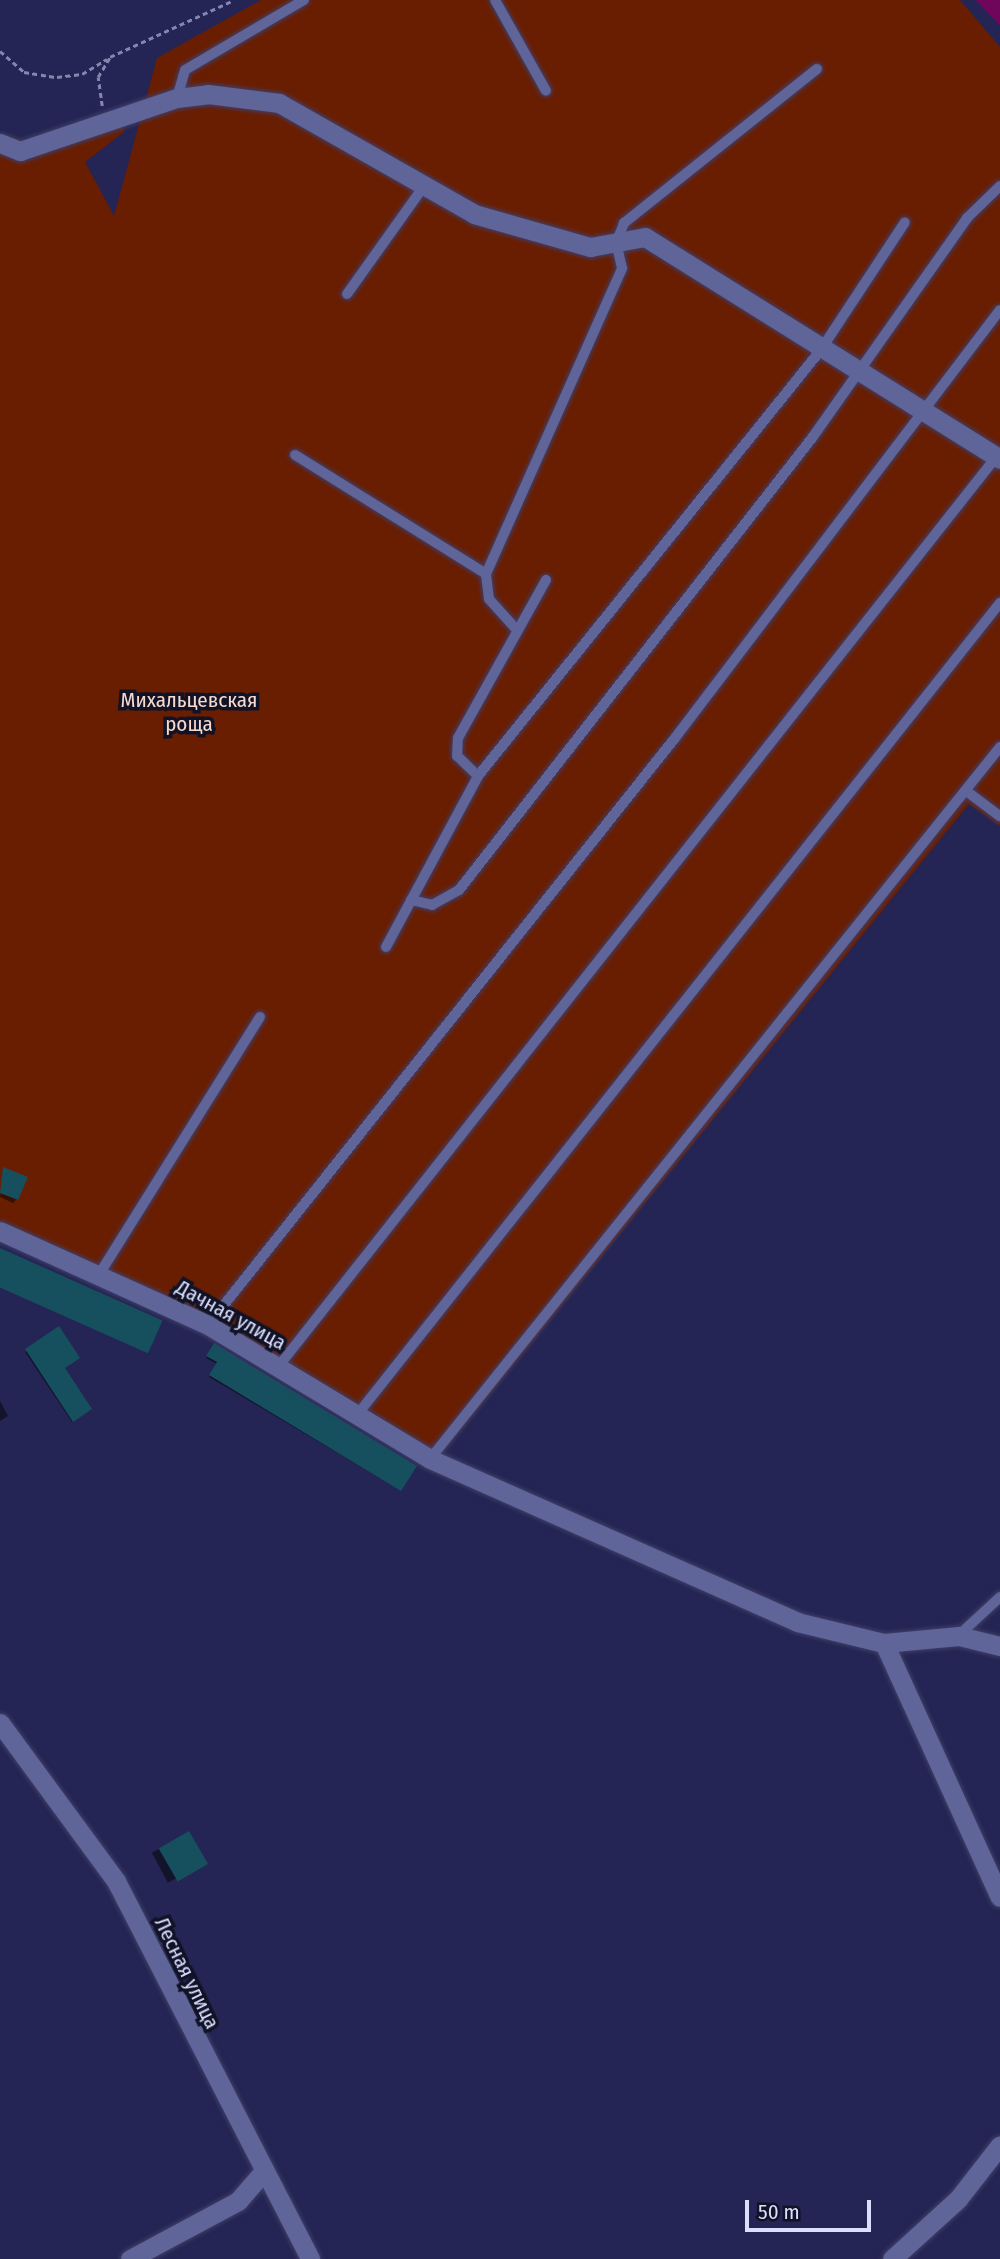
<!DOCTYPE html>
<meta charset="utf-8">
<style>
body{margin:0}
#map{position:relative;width:1000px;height:2259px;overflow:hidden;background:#242554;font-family:"Fira Sans Condensed",sans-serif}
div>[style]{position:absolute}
.green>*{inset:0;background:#6a1e01}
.water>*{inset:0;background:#70065b}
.shadow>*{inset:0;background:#0007;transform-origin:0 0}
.building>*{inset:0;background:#16505f;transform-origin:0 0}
.path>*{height:2.5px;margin-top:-1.25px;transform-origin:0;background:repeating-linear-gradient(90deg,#8486ad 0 5px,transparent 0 8.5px)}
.roads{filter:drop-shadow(0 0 2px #403e68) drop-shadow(0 0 2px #403e68)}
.lane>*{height:10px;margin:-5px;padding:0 5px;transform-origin:5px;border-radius:5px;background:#5f6499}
.street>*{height:19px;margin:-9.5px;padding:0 9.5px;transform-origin:9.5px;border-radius:9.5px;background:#5f6499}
span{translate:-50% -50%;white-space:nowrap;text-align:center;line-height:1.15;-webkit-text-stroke:7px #101226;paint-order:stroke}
.park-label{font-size:21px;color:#f8d9ce}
.street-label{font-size:21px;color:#dbdffe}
.scale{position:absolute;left:745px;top:2200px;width:126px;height:32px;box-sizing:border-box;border:4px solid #dbdffe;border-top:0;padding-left:9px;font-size:21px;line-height:24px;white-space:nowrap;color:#dbdffe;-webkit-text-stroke:5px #101226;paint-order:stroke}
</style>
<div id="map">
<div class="green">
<div style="clip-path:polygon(261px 0,960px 0,1000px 47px,1000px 826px,969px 804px,438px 1458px,210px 1321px,0 1226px,0 134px,22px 140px,118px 120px,125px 131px,85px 162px,114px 216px,157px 58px)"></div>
</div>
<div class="water">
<div style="clip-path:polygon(976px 0,1000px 0,1000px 26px)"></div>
</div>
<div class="shadow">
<div style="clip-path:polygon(4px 1169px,17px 1199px,13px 1203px,0 1197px)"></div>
<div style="clip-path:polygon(0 1250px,149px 1348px,0 1285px)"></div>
<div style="clip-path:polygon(59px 1329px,63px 1368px,90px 1409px,72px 1422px,25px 1352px)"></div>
<div style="clip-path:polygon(213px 1346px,400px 1490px,209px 1377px,217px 1364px,206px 1358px)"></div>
<div style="clip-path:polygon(0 1401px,8px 1416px,0 1421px)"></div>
<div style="left:189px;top:1833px;width:34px;height:42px;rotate:62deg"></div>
</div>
<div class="building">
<div style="clip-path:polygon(3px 1167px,28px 1177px,18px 1200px,0 1193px)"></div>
<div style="left:0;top:1248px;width:178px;height:36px;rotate:24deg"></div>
<div style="clip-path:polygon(59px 1326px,80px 1358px,65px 1368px,92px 1409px,73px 1422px,25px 1349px)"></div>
<div style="clip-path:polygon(214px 1343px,417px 1466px,401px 1491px,209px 1375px,217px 1362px,206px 1356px)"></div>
<div style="left:189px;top:1831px;width:38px;height:35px;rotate:60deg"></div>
</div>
<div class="path">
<div style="left:0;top:51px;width:32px;rotate:41deg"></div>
<div style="left:24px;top:72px;width:33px;rotate:9deg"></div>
<div style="left:57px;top:77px;width:25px;rotate:-7deg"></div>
<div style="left:82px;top:74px;width:29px;rotate:-31deg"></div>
<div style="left:102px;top:106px;width:29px;rotate:-98deg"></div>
<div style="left:98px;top:77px;width:23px;rotate:-59deg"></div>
<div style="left:110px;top:57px;width:136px;rotate:-24.7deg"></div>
</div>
<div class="roads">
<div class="lane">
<div style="left:495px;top:0;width:104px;rotate:60.7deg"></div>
<div style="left:177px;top:98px;width:29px;rotate:-74deg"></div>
<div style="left:185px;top:70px;width:138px;rotate:-30.5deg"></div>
<div style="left:347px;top:294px;width:129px;rotate:-54.5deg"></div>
<div style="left:295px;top:455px;width:225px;rotate:31.9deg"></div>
<div style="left:516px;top:629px;width:40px;rotate:-132deg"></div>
<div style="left:489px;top:599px;width:25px;rotate:-97deg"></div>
<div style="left:486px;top:574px;width:335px;rotate:-66deg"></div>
<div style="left:622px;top:268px;width:26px;rotate:-103deg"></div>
<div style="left:616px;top:243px;width:22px;rotate:-68deg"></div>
<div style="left:624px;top:223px;width:247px;rotate:-38.6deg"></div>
<div style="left:478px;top:776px;width:29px;rotate:-136deg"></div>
<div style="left:457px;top:756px;width:18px;rotate:-87deg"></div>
<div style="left:458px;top:738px;width:181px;rotate:-60.9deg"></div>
<div style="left:969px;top:793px;width:39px;rotate:37deg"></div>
<div style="left:411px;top:900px;width:22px;rotate:13deg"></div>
<div style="left:432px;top:905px;width:31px;rotate:-29deg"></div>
<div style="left:459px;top:890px;width:574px;rotate:-52.01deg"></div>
<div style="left:812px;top:438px;width:269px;rotate:-54.8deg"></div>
<div style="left:967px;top:218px;width:46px;rotate:-44.1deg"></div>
<div style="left:386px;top:947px;width:194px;rotate:-61.7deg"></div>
<div style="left:478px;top:776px;width:546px;rotate:-51.18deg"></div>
<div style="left:820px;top:351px;width:154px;rotate:-56.6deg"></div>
<div style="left:100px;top:1273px;width:302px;rotate:-58deg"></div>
<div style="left:208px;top:1325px;width:750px;rotate:-51.5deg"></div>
<div style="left:675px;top:738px;width:537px;rotate:-52.79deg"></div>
<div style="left:278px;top:1367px;width:1161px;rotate:-51.72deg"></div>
<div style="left:357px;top:1415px;width:1036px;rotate:-51.63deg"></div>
<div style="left:430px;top:1459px;width:912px;rotate:-51.32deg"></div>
<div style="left:959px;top:1635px;width:56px;rotate:-42.8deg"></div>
</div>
<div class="street">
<div style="left:0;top:143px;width:22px;rotate:22deg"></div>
<div style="left:20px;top:151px;width:166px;rotate:-18.7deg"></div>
<div style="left:177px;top:98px;width:31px;rotate:-7deg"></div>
<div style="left:208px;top:94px;width:72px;rotate:7.2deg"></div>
<div style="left:279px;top:103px;width:224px;rotate:29.6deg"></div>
<div style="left:474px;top:214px;width:121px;rotate:15.9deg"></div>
<div style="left:590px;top:247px;width:56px;rotate:-10.3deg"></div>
<div style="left:645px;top:237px;width:419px;rotate:32deg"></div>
<div style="left:0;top:1231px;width:228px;rotate:24.3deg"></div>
<div style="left:208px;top:1325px;width:259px;rotate:31.1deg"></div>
<div style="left:430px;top:1459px;width:402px;rotate:23.9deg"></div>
<div style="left:797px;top:1622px;width:89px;rotate:13.6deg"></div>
<div style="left:884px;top:1643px;width:75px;rotate:-5.3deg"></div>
<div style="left:959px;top:1636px;width:42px;rotate:13.7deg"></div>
<div style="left:884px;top:1643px;width:279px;rotate:65.5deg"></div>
<div style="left:0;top:1723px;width:196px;rotate:53.7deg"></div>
<div style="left:116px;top:1881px;width:425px;rotate:62.8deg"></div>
<div style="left:130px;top:2259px;width:123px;rotate:-28.2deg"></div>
<div style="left:238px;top:2201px;width:37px;rotate:-49deg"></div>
<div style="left:892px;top:2259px;width:89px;rotate:-42.3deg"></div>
<div style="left:958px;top:2199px;width:68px;rotate:-52.1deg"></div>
</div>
</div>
<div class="park-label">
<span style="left:189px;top:712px">Михальцевская<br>роща</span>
</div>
<div class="street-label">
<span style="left:231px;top:1315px;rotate:29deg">Дачная улица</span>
<span style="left:187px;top:1973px;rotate:64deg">Лесная улица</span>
</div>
<div class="scale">50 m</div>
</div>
